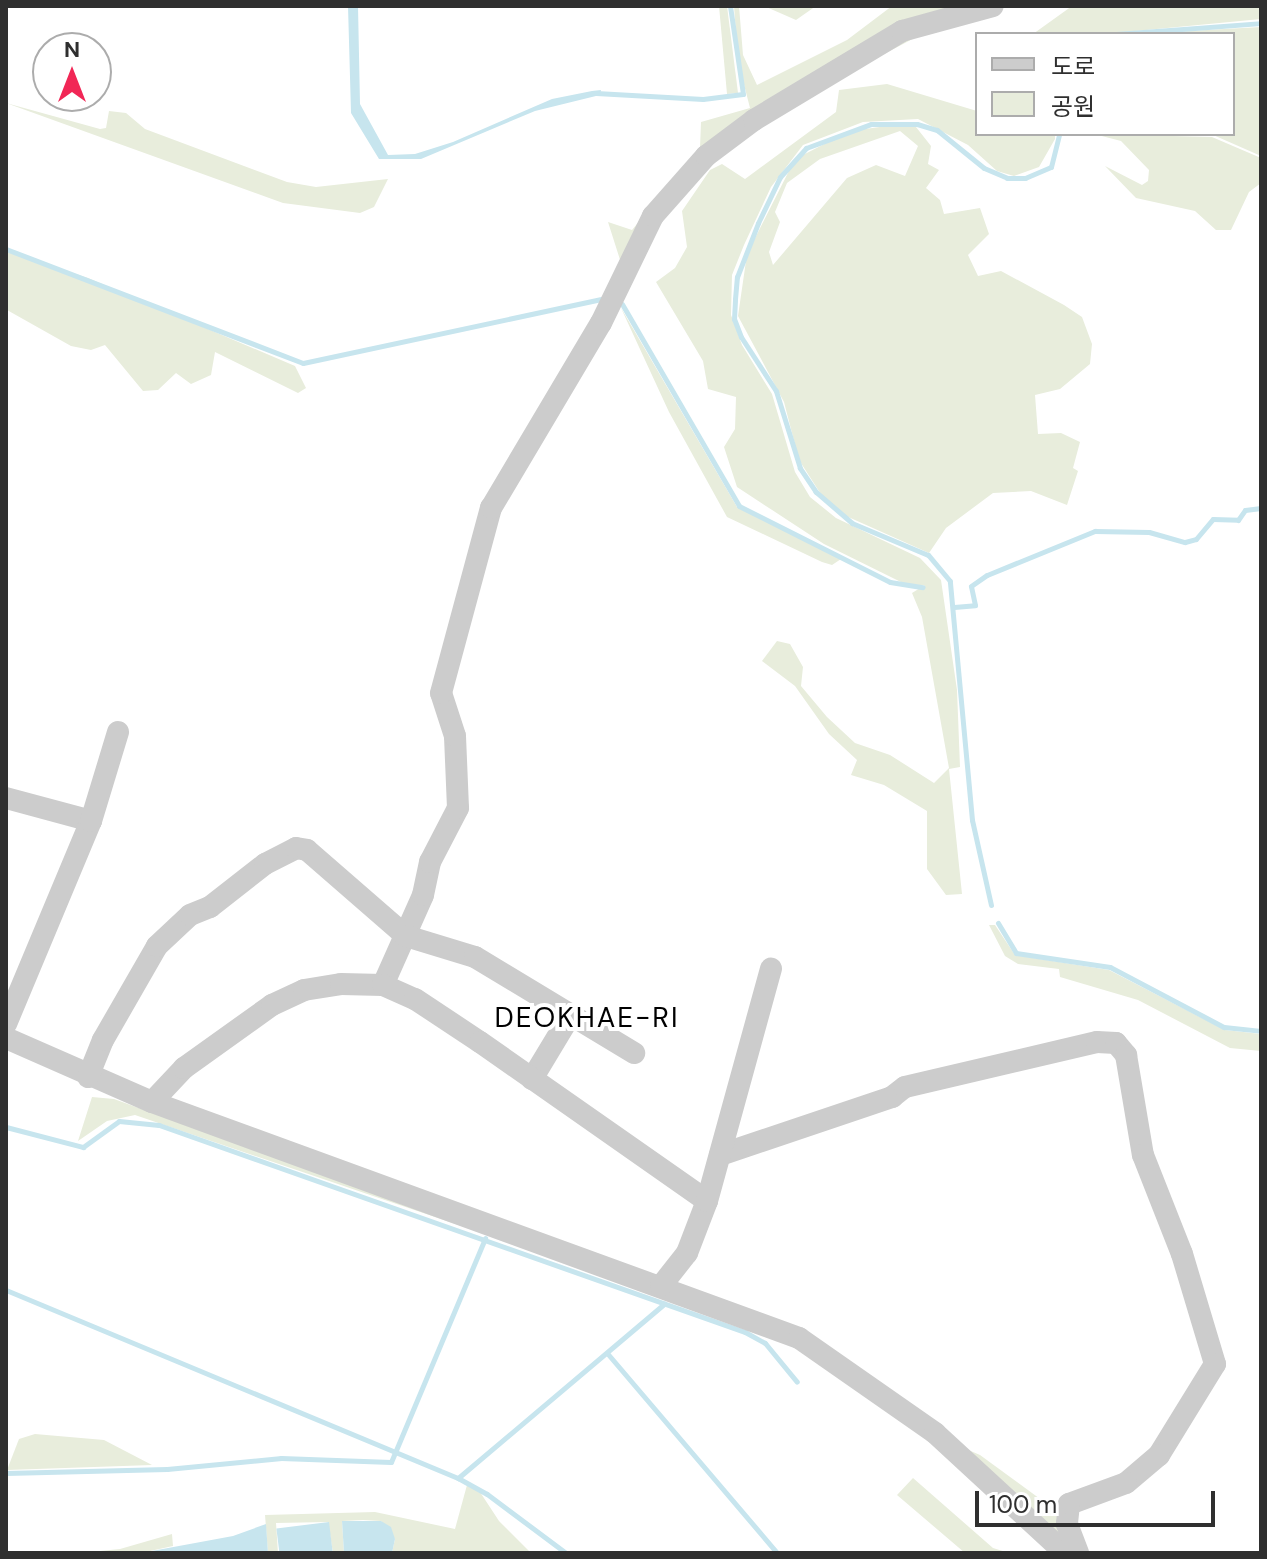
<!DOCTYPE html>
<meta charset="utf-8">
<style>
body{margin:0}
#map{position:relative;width:1267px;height:1559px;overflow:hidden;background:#fff;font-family:"DM Sans","Noto Sans KR",sans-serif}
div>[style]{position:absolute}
.green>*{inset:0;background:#e8eddc}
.water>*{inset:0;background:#c7e5ee;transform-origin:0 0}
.stream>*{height:5px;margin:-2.5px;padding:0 2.5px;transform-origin:2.5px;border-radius:2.5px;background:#c7e5ee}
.minor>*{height:22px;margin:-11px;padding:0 11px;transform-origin:11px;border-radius:11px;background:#ccc}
span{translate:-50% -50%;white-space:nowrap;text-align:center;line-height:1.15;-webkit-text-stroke:8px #fff;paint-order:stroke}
.quarter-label{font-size:28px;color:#000;letter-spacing:2px}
.frame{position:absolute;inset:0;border:8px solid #2f2f2f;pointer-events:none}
.legend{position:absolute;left:975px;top:32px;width:260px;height:104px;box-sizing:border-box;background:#fff;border:2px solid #acacac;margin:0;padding:10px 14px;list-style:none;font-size:24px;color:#2f2f2f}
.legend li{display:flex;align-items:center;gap:16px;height:40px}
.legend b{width:40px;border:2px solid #acacac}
.north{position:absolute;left:32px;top:32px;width:80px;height:80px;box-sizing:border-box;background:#fff;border:2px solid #acacac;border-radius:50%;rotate:0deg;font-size:22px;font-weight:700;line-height:32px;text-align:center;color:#2f2f2f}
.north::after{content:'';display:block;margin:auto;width:28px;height:36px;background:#f12756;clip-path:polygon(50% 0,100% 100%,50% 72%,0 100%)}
.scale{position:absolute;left:975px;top:1491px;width:240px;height:36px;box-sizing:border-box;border:4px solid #2f2f2f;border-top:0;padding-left:10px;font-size:24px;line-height:28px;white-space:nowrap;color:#2f2f2f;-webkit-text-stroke:6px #fff;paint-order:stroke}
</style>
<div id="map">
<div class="green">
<div style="clip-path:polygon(719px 6px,727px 6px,738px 93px,727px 94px)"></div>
<div style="clip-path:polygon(734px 6px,739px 6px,743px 55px,757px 85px,847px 40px,892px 6px,975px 6px,725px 138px,622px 266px,608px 222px,632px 230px,700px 148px,701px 122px,750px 108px,738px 61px)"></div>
<div style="clip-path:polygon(764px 6px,816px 6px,796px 20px)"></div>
<div style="clip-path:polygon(1072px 6px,1261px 6px,1261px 19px,1104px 34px,1033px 34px)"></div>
<div style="clip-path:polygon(1261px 27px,1261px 156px,1211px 134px,1233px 134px,1233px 34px,1135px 34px)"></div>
<div style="clip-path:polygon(887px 84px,977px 111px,977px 134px,1055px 134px,1055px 139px,1039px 167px,1014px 176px,997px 171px,968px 145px,918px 119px,863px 122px,803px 145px,771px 187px,744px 245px,732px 275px,731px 315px,742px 345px,772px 394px,795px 472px,810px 497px,836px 518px,920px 558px,941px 580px,957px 690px,960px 767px,949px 769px,962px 894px,946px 895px,927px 869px,927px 811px,884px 785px,851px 775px,857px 760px,829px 734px,795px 686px,762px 661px,777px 641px,790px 644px,803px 667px,801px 686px,827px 717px,855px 743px,890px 755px,934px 783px,949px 768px,922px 617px,912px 593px,925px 585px,909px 586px,824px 544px,737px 487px,724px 447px,735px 429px,736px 397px,708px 389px,703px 361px,656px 282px,675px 268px,687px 247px,682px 211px,710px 170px,722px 164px,745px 179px,836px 112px,839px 90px)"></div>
<div style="clip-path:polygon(6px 103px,100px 129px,106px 128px,109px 111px,126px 113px,145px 129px,287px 182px,316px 187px,388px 179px,374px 207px,360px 213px,283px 203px)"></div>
<div style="clip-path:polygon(evenodd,902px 124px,916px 127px,931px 146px,928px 164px,939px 170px,926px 188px,940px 200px,944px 214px,980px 208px,989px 234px,968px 255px,978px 276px,1001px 271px,1064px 305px,1082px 317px,1092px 344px,1090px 364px,1060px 389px,1035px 395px,1038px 434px,1061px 433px,1080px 442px,1073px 468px,1078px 471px,1067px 505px,1031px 491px,993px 493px,946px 528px,929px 553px,837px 512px,824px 499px,799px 460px,784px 402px,738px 316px,747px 254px,795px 159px,850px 131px,902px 124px,900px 131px,918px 146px,905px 176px,876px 165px,847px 178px,773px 265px,769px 252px,780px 222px,775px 212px,787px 183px,820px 159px,900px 131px)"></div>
<div style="clip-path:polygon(1094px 134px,1212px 137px,1261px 158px,1261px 183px,1249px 192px,1231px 230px,1216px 230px,1195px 211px,1136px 198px,1105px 166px,1142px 185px,1148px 181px,1149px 170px,1121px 141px)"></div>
<div style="clip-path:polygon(6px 251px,88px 278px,295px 366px,306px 388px,298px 393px,215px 352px,211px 375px,191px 384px,176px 373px,158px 390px,143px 391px,105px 345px,91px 350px,71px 346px,7px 310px)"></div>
<div style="clip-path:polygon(621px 308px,737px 507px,841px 559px,832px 565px,822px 562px,727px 517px,669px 412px)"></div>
<div style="clip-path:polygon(989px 925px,995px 925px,1015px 955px,1109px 970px,1225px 1030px,1261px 1034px,1261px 1051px,1230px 1048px,1138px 1000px,1060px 977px,1059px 969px,1018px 964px,1005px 956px)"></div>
<div style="clip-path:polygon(92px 1097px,114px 1099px,485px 1234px,135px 1115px,107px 1121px,78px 1141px)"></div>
<div style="clip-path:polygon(35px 1434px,104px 1440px,152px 1465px,7px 1470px,19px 1439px)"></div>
<div style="clip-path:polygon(950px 1442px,980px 1455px,1062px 1515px,1075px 1553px)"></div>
<div style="clip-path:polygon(913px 1478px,993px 1548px,1009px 1553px,965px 1553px,897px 1495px)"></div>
<div style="clip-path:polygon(467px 1485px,480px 1492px,499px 1521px,531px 1553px,392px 1553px,395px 1539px,381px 1521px,363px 1520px,342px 1521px,344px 1553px,333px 1553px,328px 1522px,276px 1523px,278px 1553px,268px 1553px,265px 1515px,375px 1512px,455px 1529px)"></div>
<div style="clip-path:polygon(172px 1534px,173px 1546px,141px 1553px,80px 1553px,120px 1549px)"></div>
</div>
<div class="water">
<div style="clip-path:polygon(348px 6px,358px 6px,360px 104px,388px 155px,415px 154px,453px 142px,552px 99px,592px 91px,601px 90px,600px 95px,535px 111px,421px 159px,379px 159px,351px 113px)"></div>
<div style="clip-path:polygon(342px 1521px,381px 1521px,391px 1527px,395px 1539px,392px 1553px,344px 1553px)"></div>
<div style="left:329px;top:1522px;width:31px;height:53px;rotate:83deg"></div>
<div style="clip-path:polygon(266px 1524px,268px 1553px,141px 1553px,233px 1536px)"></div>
</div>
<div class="stream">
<div style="left:1116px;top:34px;width:145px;rotate:-4.3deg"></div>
<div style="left:596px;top:93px;width:107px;rotate:3.2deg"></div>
<div style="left:703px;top:99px;width:40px;rotate:-7.1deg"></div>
<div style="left:743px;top:94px;width:89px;rotate:-98.4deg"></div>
<div style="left:6px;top:249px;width:318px;rotate:21deg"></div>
<div style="left:303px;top:363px;width:311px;rotate:-12.1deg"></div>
<div style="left:622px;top:304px;width:233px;rotate:59.9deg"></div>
<div style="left:739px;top:506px;width:169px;rotate:26.7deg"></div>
<div style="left:890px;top:582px;width:33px;rotate:9deg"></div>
<div style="left:954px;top:607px;width:21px;rotate:-5deg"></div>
<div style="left:975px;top:605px;width:19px;rotate:-102deg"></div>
<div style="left:971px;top:586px;width:19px;rotate:-35deg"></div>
<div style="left:987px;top:575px;width:117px;rotate:-22.2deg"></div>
<div style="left:1095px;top:531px;width:54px;rotate:1.1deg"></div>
<div style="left:1149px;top:532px;width:37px;rotate:16deg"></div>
<div style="left:1185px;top:542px;width:11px;rotate:-15deg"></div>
<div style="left:1196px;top:539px;width:26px;rotate:-50deg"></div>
<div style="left:1213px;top:519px;width:25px;rotate:2deg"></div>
<div style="left:1238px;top:520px;width:12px;rotate:-55deg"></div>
<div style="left:1245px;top:510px;width:16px;rotate:-7deg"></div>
<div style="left:991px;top:905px;width:87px;rotate:-102.6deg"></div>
<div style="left:972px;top:820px;width:240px;rotate:-95.3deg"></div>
<div style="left:950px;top:581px;width:34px;rotate:-130deg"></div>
<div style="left:928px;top:555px;width:82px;rotate:-157.2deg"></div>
<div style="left:852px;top:523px;width:48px;rotate:-139.3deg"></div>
<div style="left:816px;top:492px;width:29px;rotate:-124deg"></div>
<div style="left:800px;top:468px;width:81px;rotate:-107.3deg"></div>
<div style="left:776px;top:391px;width:64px;rotate:-122.9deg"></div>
<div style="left:741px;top:337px;width:19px;rotate:-111deg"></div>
<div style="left:734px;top:319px;width:20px;rotate:-87deg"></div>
<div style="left:735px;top:299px;width:22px;rotate:-85deg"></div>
<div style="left:737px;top:277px;width:58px;rotate:-68.7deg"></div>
<div style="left:758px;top:223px;width:51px;rotate:-64.4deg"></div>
<div style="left:780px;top:177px;width:39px;rotate:-48deg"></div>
<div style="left:806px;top:148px;width:69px;rotate:-20.3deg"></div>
<div style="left:871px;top:124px;width:46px"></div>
<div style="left:917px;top:124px;width:21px;rotate:17deg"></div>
<div style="left:937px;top:130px;width:60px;rotate:39deg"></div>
<div style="left:984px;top:168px;width:25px;rotate:23deg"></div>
<div style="left:1007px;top:178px;width:18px"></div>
<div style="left:1025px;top:178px;width:28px;rotate:-23deg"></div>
<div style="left:1051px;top:167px;width:34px;rotate:-76deg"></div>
<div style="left:998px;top:923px;width:35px;rotate:59deg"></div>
<div style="left:1016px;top:953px;width:95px;rotate:8.5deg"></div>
<div style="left:1110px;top:967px;width:129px;rotate:27.8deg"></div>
<div style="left:1224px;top:1027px;width:37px;rotate:6deg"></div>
<div style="left:6px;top:1127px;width:80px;rotate:14.6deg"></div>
<div style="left:83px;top:1147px;width:44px;rotate:-35.8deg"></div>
<div style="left:119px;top:1121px;width:40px;rotate:5.7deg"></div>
<div style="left:159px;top:1125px;width:621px;rotate:19.46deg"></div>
<div style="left:745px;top:1332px;width:23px;rotate:29deg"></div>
<div style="left:765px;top:1343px;width:50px;rotate:50.6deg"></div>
<div style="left:6px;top:1290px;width:490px;rotate:22.6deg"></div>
<div style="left:458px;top:1478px;width:33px;rotate:29deg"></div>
<div style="left:487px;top:1494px;width:99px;rotate:36.8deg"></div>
<div style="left:607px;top:1353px;width:262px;rotate:49.6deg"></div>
<div style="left:6px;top:1473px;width:161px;rotate:-1.4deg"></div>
<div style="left:167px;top:1469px;width:115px;rotate:-5.5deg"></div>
<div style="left:281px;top:1458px;width:110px;rotate:2.1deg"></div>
<div style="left:391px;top:1462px;width:243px;rotate:-67.2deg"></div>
<div style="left:458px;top:1478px;width:270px;rotate:-40.2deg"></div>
</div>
<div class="minor">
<div style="left:6px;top:798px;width:88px;rotate:15.1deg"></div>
<div style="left:383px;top:985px;width:98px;rotate:-66deg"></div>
<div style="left:423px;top:895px;width:34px;rotate:-78deg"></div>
<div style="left:430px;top:862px;width:61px;rotate:-62.6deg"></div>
<div style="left:458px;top:808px;width:72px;rotate:-92.4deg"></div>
<div style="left:455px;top:736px;width:45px;rotate:-108deg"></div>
<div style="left:441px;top:693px;width:192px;rotate:-74.9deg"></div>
<div style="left:491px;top:508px;width:215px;rotate:-59.3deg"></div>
<div style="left:601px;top:323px;width:119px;rotate:-64.1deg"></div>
<div style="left:653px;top:216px;width:80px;rotate:-48.5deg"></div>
<div style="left:706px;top:156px;width:60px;rotate:-36.9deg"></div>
<div style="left:754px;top:120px;width:173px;rotate:-31deg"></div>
<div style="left:902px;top:31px;width:94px;rotate:-15.4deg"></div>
<div style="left:6px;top:1024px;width:220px;rotate:-67.3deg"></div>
<div style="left:91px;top:821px;width:93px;rotate:-73.1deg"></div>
<div style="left:6px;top:1038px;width:159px;rotate:23.7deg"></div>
<div style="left:152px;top:1102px;width:689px;rotate:20.04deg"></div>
<div style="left:799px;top:1338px;width:166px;rotate:34.9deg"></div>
<div style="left:935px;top:1433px;width:177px;rotate:42.7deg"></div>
<div style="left:88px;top:1077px;width:40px;rotate:-68deg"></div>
<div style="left:103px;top:1040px;width:108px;rotate:-60.1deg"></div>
<div style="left:157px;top:946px;width:45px;rotate:-43.2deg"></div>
<div style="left:190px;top:915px;width:22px;rotate:-22deg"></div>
<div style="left:210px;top:907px;width:70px;rotate:-38deg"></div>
<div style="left:265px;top:864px;width:35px;rotate:-27deg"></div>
<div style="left:296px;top:848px;width:11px;rotate:10deg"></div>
<div style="left:307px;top:850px;width:131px;rotate:41deg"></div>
<div style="left:406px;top:936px;width:72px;rotate:16.9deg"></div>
<div style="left:475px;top:957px;width:186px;rotate:31.1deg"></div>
<div style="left:532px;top:1079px;width:74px;rotate:-58.9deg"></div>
<div style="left:152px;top:1102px;width:47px;rotate:-46.7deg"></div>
<div style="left:184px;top:1068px;width:108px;rotate:-35.6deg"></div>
<div style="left:272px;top:1005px;width:35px;rotate:-25deg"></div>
<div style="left:304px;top:990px;width:37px;rotate:-9deg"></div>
<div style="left:341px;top:984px;width:42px;rotate:1.4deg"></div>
<div style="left:383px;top:985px;width:35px;rotate:24deg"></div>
<div style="left:415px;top:999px;width:78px;rotate:33.5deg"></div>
<div style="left:480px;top:1042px;width:277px;rotate:35deg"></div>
<div style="left:720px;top:1155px;width:182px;rotate:-18.6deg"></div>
<div style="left:892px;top:1097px;width:16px;rotate:-38deg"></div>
<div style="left:905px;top:1087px;width:197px;rotate:-13.2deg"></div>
<div style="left:1097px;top:1042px;width:19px;rotate:3deg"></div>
<div style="left:1116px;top:1043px;width:16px;rotate:50deg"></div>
<div style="left:1126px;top:1055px;width:101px;rotate:80.4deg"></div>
<div style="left:1143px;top:1155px;width:106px;rotate:68.5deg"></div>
<div style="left:1182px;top:1254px;width:115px;rotate:73.3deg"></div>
<div style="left:1215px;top:1364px;width:107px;rotate:121.6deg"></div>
<div style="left:1159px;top:1455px;width:43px;rotate:139.7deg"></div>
<div style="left:1126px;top:1483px;width:61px;rotate:159.8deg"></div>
<div style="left:1069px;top:1504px;width:20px;rotate:96deg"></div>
<div style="left:1067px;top:1524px;width:31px;rotate:69deg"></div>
<div style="left:661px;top:1286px;width:42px;rotate:-51.8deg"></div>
<div style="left:687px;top:1253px;width:56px;rotate:-69deg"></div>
<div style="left:707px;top:1201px;width:241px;rotate:-74.6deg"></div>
</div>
<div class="quarter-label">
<span style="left:587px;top:1018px">DEOKHAE-RI</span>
</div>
<div class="frame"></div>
<ul class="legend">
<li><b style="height:10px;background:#ccc"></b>도로</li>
<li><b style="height:22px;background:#e8eddc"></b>공원</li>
</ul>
<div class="north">N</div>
<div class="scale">100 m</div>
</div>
